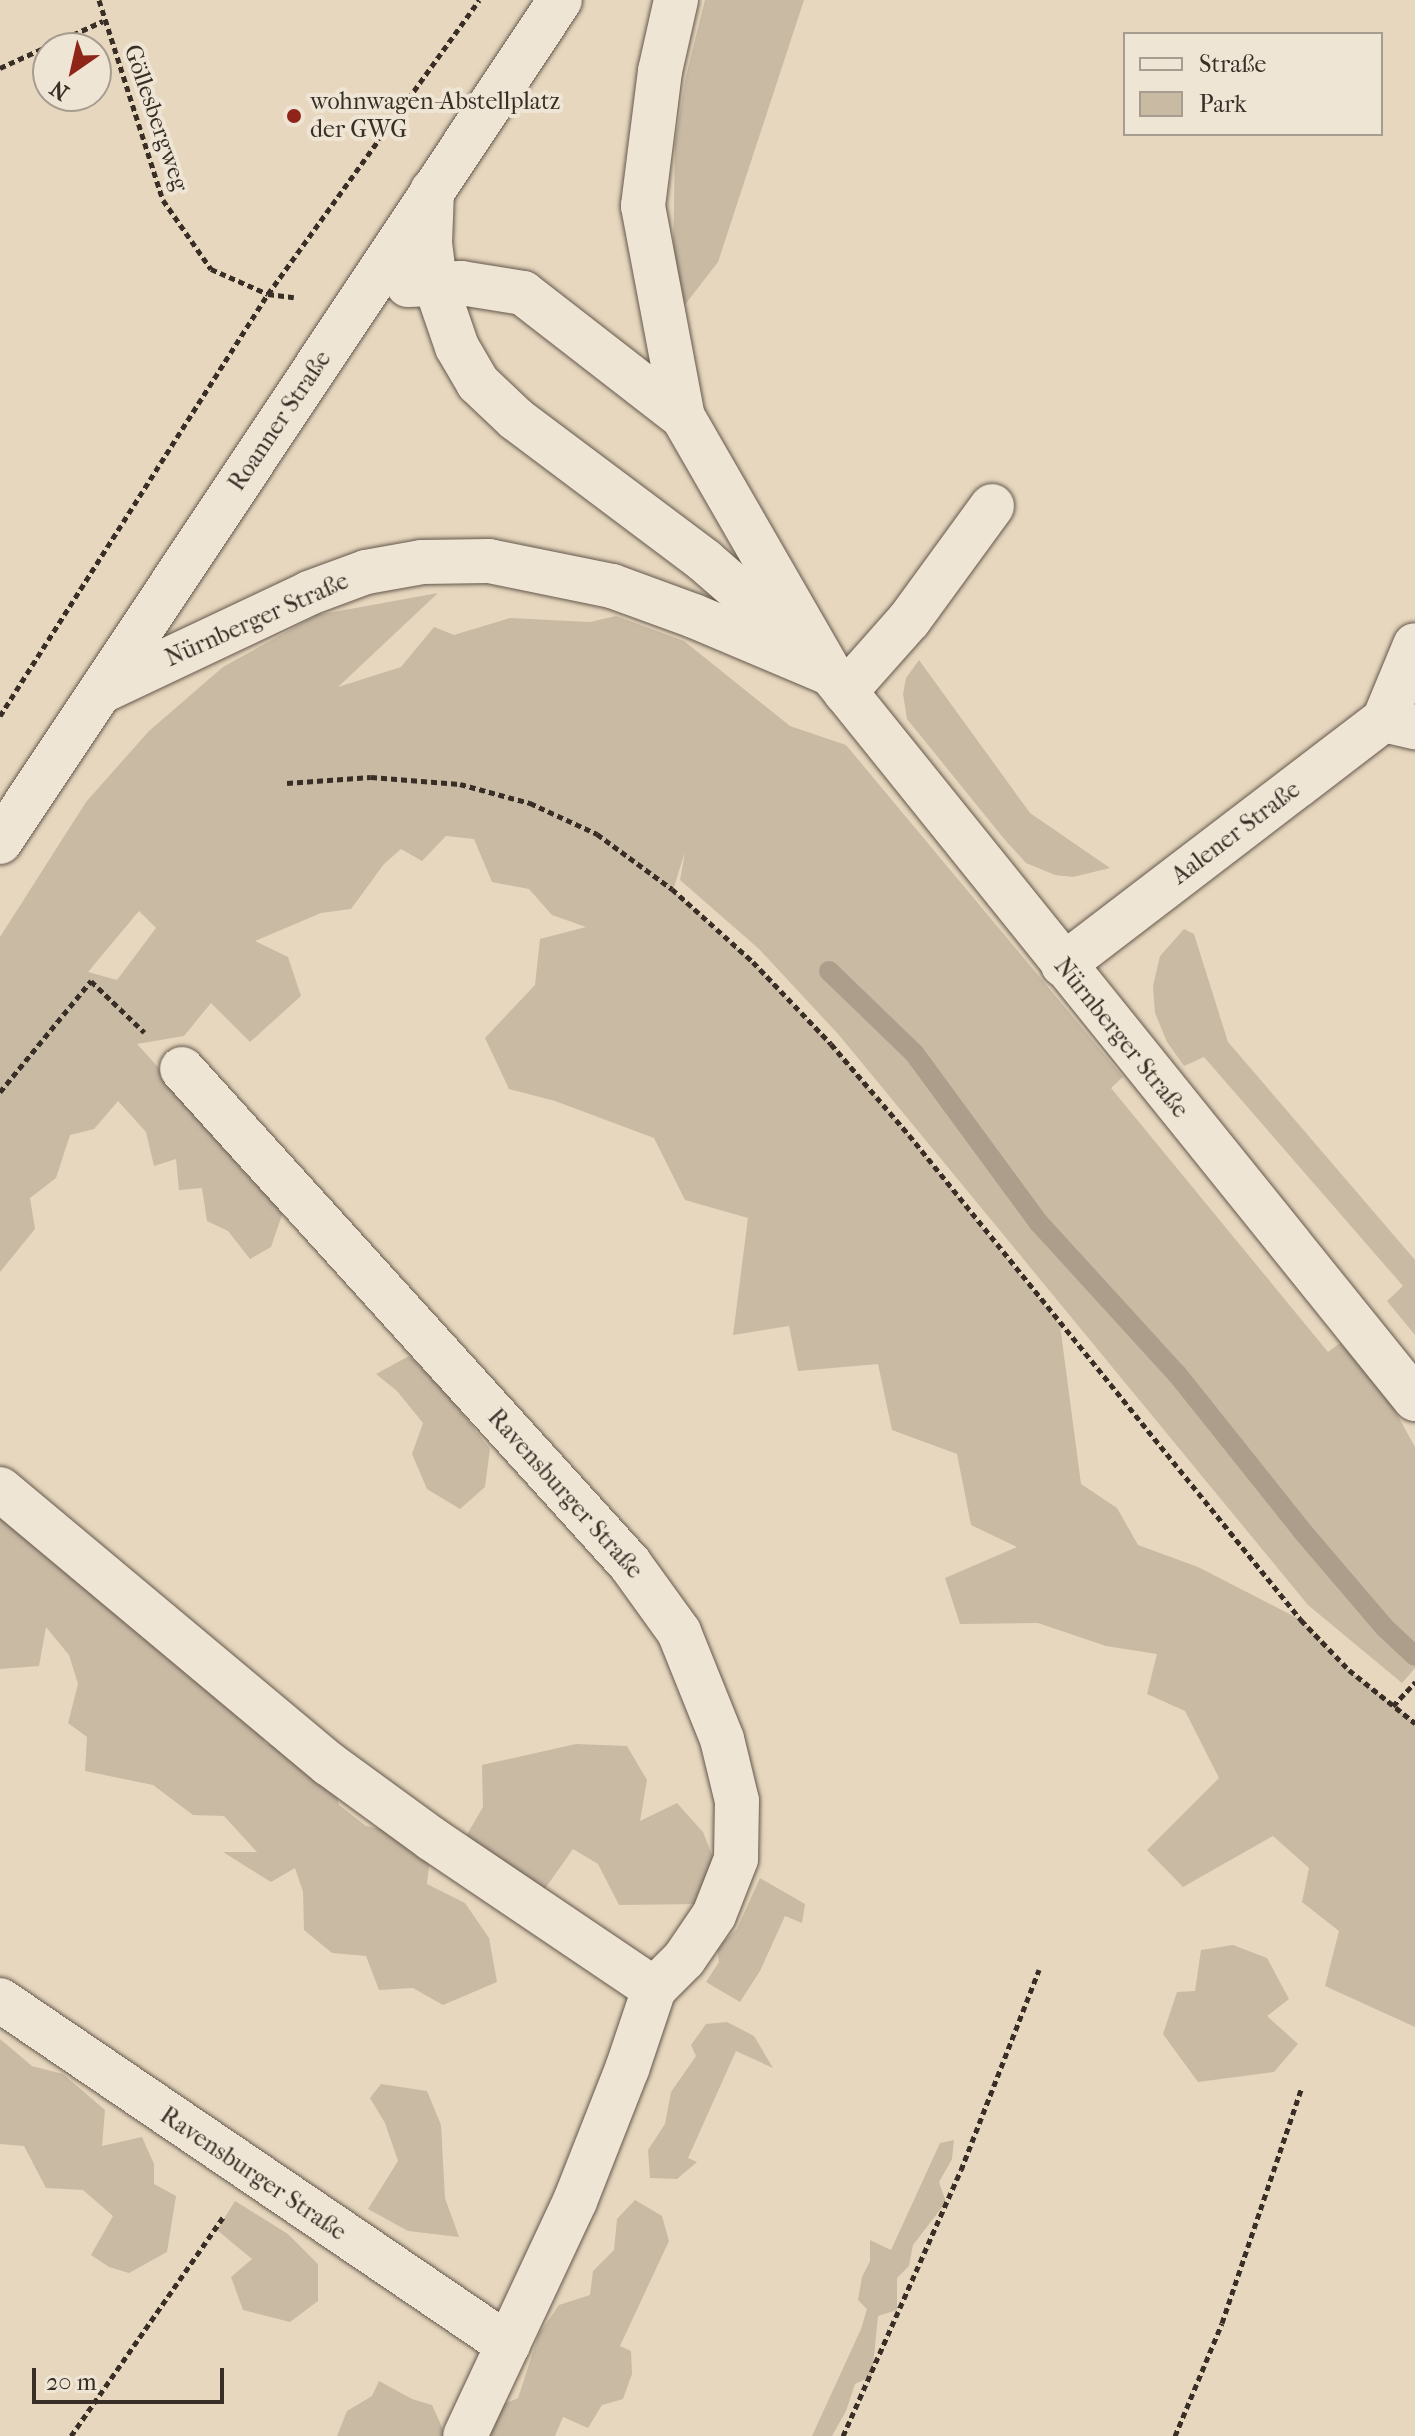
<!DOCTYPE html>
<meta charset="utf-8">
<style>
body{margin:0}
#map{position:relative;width:1415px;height:2436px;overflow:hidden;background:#e7d7be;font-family:"IM FELL French Canon",serif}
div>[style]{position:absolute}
.green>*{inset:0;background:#c9baa4}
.stream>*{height:20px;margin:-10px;padding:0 10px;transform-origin:10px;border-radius:10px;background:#ac9e8a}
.path>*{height:5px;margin-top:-2.5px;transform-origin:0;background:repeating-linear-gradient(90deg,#392e26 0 6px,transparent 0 10px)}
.roads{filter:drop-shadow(0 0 2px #64584c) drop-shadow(0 0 2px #64584c)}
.minor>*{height:44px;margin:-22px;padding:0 22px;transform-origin:22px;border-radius:22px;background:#efe5d5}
.dots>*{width:22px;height:22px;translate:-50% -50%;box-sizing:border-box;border:4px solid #efe5d5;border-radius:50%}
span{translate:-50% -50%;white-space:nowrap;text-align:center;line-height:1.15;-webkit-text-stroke:8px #efe5d5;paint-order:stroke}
.poi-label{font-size:24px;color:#392e26}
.left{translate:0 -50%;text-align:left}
.street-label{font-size:24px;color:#392e26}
.legend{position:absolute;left:1123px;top:32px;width:260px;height:104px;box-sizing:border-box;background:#efe5d5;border:2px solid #a69c8f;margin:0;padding:10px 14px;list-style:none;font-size:24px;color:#392e26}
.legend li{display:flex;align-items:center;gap:16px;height:40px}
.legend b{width:40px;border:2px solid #a69c8f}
.north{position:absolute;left:32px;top:32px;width:80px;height:80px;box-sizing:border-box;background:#efe5d5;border:2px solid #a69c8f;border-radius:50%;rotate:214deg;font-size:22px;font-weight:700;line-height:32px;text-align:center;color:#392e26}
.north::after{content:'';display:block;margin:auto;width:28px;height:36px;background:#8f2418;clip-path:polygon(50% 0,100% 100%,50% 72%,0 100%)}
.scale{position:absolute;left:32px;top:2368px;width:192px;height:36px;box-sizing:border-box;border:4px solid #392e26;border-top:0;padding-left:10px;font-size:24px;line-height:28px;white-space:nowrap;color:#392e26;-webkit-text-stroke:6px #efe5d5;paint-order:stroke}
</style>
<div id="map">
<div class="green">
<div style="clip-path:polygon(705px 0,804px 0,718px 262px,684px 306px,673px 264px,675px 144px,686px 76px)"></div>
<div style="clip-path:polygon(evenodd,438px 593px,338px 687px,401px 667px,434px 627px,454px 635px,510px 618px,590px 622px,616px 616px,684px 641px,790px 726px,846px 745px,1123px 1077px,1111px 1088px,1328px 1352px,1340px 1343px,1384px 1391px,1415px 1447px,1415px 1668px,1402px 1683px,1308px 1605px,839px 1035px,759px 949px,680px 880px,685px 852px,673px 890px,753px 962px,831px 1044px,909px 1135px,1060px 1325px,1081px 1484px,1117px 1508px,1138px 1545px,1198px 1567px,1301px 1620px,1349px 1670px,1415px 1723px,1415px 2027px,1325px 1986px,1339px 1931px,1302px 1902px,1309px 1868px,1273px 1836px,1183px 1887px,1147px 1850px,1219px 1778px,1185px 1711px,1147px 1694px,1157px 1654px,1106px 1646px,1038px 1623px,960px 1624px,945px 1578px,1017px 1547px,971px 1525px,957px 1454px,892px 1430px,878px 1364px,798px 1371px,789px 1326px,733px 1335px,748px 1218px,685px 1200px,654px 1138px,555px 1101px,509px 1089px,485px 1038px,535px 985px,540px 939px,586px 927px,552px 915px,529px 889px,492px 882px,474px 839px,446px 836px,422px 861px,401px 849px,384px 864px,351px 909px,321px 913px,255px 941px,288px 957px,301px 996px,250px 1042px,211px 1003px,184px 1036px,137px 1044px,201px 1114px,240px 1168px,283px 1212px,271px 1247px,250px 1259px,228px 1231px,207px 1221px,202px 1188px,179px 1190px,176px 1159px,154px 1166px,146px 1132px,118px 1101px,94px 1129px,70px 1135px,56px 1178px,30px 1198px,35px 1229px,0 1272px,0 937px,86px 802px,149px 731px,223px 667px,317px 615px,438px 593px,139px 911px,156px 928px,117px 980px,88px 972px,139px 911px)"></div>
<div style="clip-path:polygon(919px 660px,1030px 813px,1110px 868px,1073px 877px,1055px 875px,1026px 863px,1005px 840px,907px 719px,903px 694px,906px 678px)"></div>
<div style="clip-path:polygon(1184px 929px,1194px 934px,1228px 1042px,1415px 1260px,1415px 1335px,1387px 1301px,1403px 1286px,1204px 1057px,1184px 1066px,1167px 1042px,1155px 1013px,1153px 986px,1160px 956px)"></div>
<div style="clip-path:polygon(409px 1356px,447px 1394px,490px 1449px,485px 1487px,460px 1509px,427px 1489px,412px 1454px,423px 1423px,397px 1391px,376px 1374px)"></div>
<div style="clip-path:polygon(0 1515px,250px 1700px,265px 1743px,329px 1764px,339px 1805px,366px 1826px,432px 1839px,427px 1884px,465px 1903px,489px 1938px,497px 1982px,443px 2005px,413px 1988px,379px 1990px,366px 1956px,332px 1953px,304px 1930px,303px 1892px,295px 1868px,271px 1882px,223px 1852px,257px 1852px,224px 1816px,193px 1815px,153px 1785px,85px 1771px,87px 1737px,68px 1723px,78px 1684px,69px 1655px,46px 1627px,39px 1666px,0 1669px)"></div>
<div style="clip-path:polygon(576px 1744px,627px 1746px,647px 1780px,640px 1821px,677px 1803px,703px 1832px,716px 1865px,698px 1904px,619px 1905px,598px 1864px,573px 1849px,532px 1907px,455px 1855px,483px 1807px,482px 1765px)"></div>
<div style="clip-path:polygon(760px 1878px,805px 1904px,802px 1923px,785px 1916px,760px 1971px,740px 2002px,706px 1982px,719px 1962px,717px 1947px,737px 1929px)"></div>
<div style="clip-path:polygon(1233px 1945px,1267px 1958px,1289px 1999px,1267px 2016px,1298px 2044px,1274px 2072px,1198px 2082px,1163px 2034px,1177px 1992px,1195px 1991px,1201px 1950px)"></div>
<div style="clip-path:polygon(727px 2022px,754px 2036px,773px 2068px,736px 2051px,688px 2158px,697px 2162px,677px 2179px,650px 2178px,648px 2150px,665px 2124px,671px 2092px,696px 2056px,691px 2045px,706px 2024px)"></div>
<div style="clip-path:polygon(0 2039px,32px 2066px,63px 2074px,105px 2110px,102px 2146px,142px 2137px,154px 2164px,154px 2184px,176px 2196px,167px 2252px,129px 2273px,109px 2267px,91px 2255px,113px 2216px,83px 2190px,46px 2188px,24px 2146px,0 2144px)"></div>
<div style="clip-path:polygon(381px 2084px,427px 2091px,441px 2125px,445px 2198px,459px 2237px,408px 2231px,368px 2209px,398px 2161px,385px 2123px,370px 2098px)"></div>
<div style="clip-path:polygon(954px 2140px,952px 2159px,939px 2182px,946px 2202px,913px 2245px,909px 2266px,897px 2278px,897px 2310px,878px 2316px,872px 2376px,855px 2384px,846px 2411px,832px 2436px,812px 2436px,861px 2329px,867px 2309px,858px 2300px,862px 2277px,870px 2261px,870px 2240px,891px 2250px,940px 2143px)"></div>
<div style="clip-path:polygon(635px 2200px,662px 2216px,669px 2241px,620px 2346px,631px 2351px,632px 2374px,623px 2399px,602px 2405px,588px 2428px,563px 2417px,555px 2436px,477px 2436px,491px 2410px,518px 2398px,539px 2334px,559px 2305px,590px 2295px,593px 2271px,614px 2250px,617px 2219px)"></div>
<div style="clip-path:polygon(235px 2201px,288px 2234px,318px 2264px,318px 2301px,290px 2322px,243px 2310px,231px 2277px,252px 2259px,217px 2230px)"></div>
<div style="clip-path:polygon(379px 2381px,412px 2399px,432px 2405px,446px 2436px,337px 2436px,347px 2411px,372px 2396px)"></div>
</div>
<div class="stream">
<div style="left:829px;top:971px;width:118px;rotate:44deg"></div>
<div style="left:914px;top:1053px;width:211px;rotate:53.7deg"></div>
<div style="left:1039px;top:1223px;width:205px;rotate:47.6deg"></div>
<div style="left:1177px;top:1374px;width:202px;rotate:51.4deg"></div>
<div style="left:1303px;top:1532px;width:125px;rotate:49.5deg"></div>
<div style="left:1384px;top:1627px;width:42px;rotate:43.1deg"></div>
</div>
<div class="path">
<div style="left:99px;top:0;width:210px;rotate:72.3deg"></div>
<div style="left:163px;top:200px;width:84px;rotate:55.2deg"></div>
<div style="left:211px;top:269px;width:62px;rotate:23.7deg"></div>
<div style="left:268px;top:294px;width:26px;rotate:7deg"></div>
<div style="left:0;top:68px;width:113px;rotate:-24.5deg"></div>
<div style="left:0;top:716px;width:500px;rotate:-57.6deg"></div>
<div style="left:268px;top:294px;width:362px;rotate:-54.3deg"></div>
<div style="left:287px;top:783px;width:84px;rotate:-4.1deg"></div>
<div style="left:371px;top:777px;width:89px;rotate:4.5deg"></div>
<div style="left:460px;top:784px;width:73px;rotate:15.2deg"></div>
<div style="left:530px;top:803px;width:74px;rotate:24.8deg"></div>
<div style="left:597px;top:834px;width:93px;rotate:36.3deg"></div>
<div style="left:672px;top:889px;width:109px;rotate:42deg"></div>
<div style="left:753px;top:962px;width:113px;rotate:46.4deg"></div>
<div style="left:831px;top:1044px;width:120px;rotate:49.4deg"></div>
<div style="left:909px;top:1135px;width:624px;rotate:51.05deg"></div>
<div style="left:1301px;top:1620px;width:69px;rotate:46.2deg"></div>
<div style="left:1349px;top:1670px;width:85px;rotate:38.8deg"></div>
<div style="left:0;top:1092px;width:144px;rotate:-50.7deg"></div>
<div style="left:91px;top:981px;width:74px;rotate:43.9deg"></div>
<div style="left:1393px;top:1706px;width:33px;rotate:-47deg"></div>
<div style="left:71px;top:2436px;width:267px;rotate:-55.2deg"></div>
<div style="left:843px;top:2436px;width:291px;rotate:-66.1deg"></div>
<div style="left:961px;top:2170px;width:215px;rotate:-68.7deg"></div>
<div style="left:1175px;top:2436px;width:122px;rotate:-67.4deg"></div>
<div style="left:1222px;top:2323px;width:249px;rotate:-71.3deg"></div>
</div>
<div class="roads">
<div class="minor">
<div style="left:676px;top:0;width:73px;rotate:102.7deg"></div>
<div style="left:660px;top:71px;width:136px;rotate:97.2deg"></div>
<div style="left:643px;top:206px;width:215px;rotate:79.3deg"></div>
<div style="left:683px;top:417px;width:297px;rotate:60.1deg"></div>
<div style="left:831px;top:674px;width:931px;rotate:51.15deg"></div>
<div style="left:432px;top:191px;width:52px;rotate:92.2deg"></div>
<div style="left:430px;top:243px;width:40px;rotate:82.9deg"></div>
<div style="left:435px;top:283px;width:68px;rotate:71deg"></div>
<div style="left:457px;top:347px;width:42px;rotate:59.7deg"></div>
<div style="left:478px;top:383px;width:52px;rotate:43.5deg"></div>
<div style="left:516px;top:419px;width:236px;rotate:36.9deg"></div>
<div style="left:705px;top:561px;width:122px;rotate:41deg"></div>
<div style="left:408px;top:285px;width:53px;rotate:-2.2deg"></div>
<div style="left:461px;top:283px;width:63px;rotate:9.2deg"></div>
<div style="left:523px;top:293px;width:202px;rotate:37.8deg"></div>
<div style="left:100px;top:692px;width:231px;rotate:-25.3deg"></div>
<div style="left:309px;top:593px;width:61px;rotate:-20.2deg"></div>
<div style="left:366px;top:572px;width:57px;rotate:-10.1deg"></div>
<div style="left:422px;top:562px;width:67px;rotate:-0.9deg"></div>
<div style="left:489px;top:561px;width:126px;rotate:11.5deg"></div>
<div style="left:612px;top:586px;width:87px;rotate:20.1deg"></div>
<div style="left:694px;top:616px;width:149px;rotate:22.9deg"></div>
<div style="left:845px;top:692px;width:96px;rotate:-48.4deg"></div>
<div style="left:909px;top:620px;width:141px;rotate:-53.9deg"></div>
<div style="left:1384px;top:720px;width:81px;rotate:-67.5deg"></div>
<div style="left:0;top:842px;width:1011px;rotate:-56.37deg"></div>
<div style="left:1063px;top:965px;width:404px;rotate:-37.4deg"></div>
<div style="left:1384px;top:720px;width:32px;rotate:13deg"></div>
<div style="left:182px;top:1069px;width:668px;rotate:47.85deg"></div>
<div style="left:630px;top:1564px;width:84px;rotate:54.2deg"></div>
<div style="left:679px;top:1632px;width:115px;rotate:68.1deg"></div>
<div style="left:722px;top:1739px;width:64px;rotate:76.4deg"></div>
<div style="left:737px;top:1801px;width:58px;rotate:91deg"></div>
<div style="left:736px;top:1859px;width:60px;rotate:111.4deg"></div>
<div style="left:714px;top:1915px;width:53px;rotate:124.3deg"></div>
<div style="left:684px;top:1959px;width:42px;rotate:135deg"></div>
<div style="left:654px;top:1989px;width:84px;rotate:108.6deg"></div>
<div style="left:627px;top:2069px;width:142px;rotate:111.5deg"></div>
<div style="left:575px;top:2201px;width:259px;rotate:115.1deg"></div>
<div style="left:0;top:1489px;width:429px;rotate:39.9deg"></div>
<div style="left:329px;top:1764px;width:127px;rotate:36.1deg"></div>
<div style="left:432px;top:1839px;width:268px;rotate:34deg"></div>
<div style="left:0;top:2000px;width:614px;rotate:34.18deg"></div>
</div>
</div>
<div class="dots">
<div style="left:294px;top:116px;background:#8f2418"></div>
</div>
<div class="poi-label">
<span class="left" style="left:310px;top:116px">wohnwagen-Abstellplatz<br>der GWG</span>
</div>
<div class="street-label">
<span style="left:156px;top:118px;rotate:71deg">Göllesbergweg</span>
<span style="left:280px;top:421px;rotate:-56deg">Roanner Straße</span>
<span style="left:257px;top:620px;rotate:-24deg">Nürnberger Straße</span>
<span style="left:1236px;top:833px;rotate:-37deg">Aalener Straße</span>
<span style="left:1121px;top:1038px;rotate:51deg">Nürnberger Straße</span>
<span style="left:565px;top:1494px;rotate:48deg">Ravensburger Straße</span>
<span style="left:253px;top:2174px;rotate:34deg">Ravensburger Straße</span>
</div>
<ul class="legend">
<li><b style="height:10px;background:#efe5d5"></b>Straße</li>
<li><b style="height:22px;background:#c9baa4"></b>Park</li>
</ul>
<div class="north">N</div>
<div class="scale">20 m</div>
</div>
